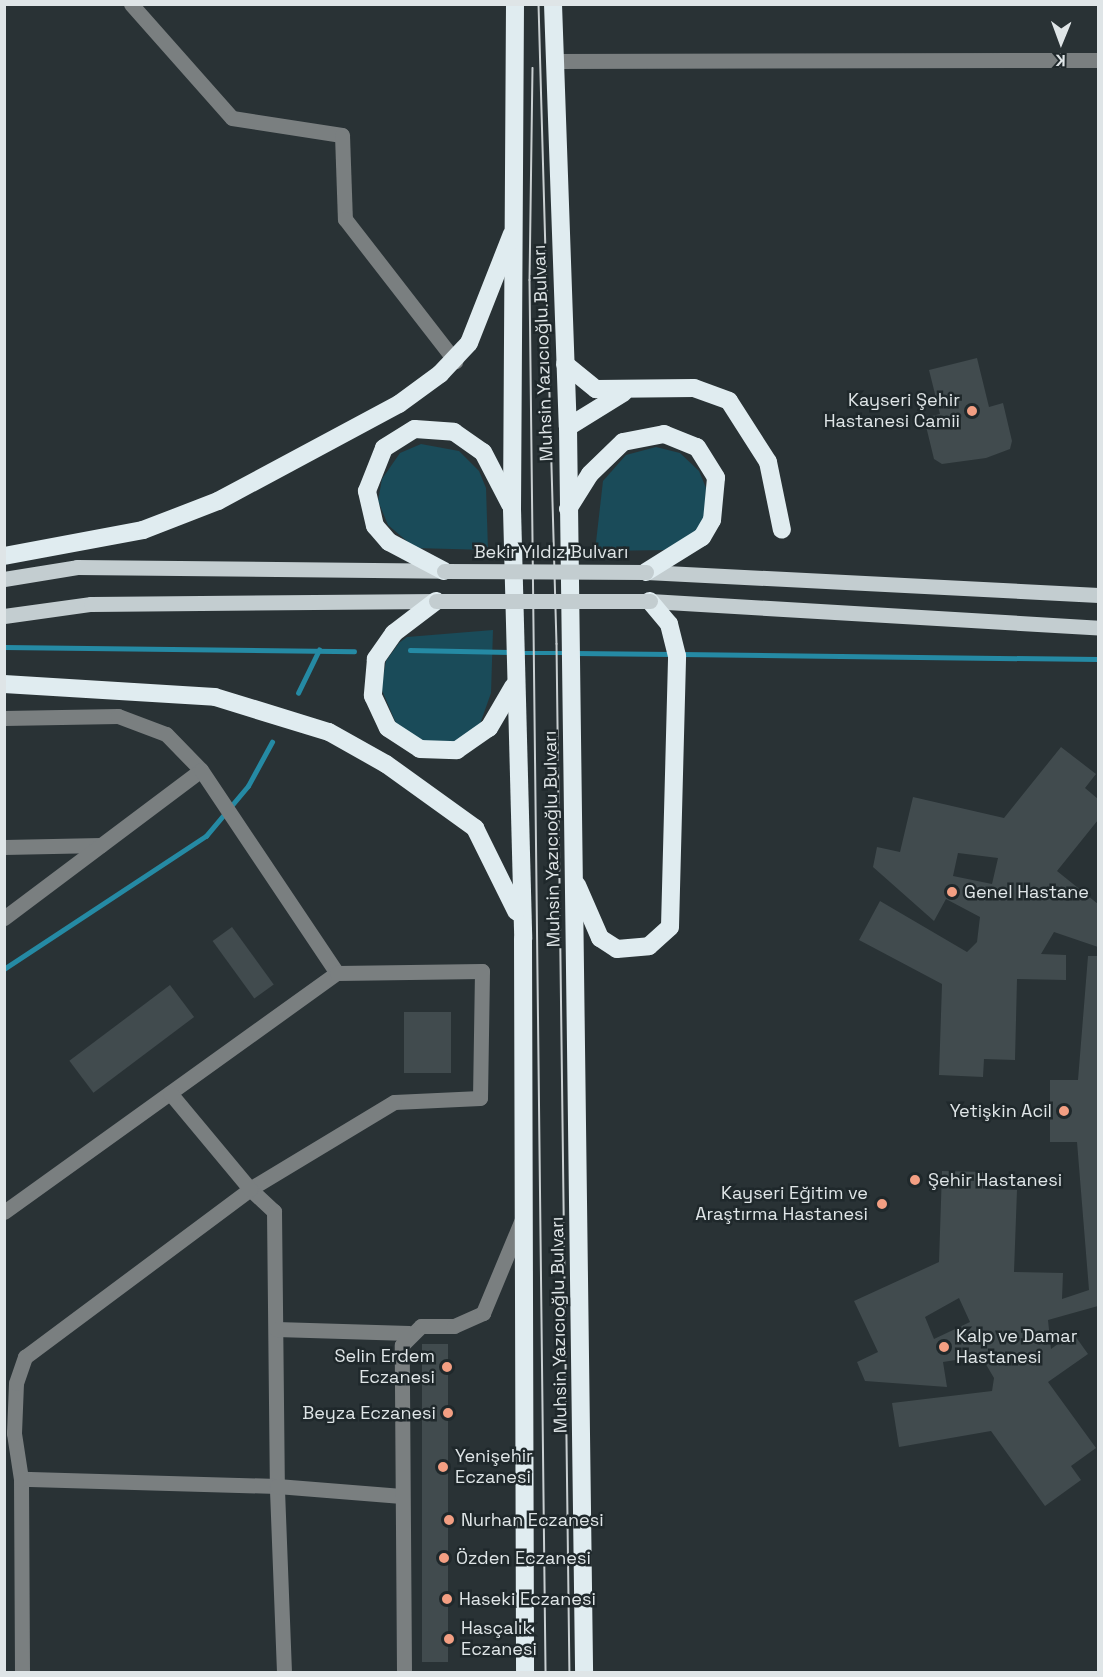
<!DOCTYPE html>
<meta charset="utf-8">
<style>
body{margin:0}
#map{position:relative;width:1103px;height:1677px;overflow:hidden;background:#293235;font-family:"Space Grotesk",sans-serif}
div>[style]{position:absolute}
.green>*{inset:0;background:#1a4b59}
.stream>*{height:4.5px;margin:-2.25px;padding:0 2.25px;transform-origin:2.25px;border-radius:2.25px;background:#258aa4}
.building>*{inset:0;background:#414b4e;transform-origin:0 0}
.minor>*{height:15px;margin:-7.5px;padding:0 7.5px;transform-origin:7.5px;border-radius:7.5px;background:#7a7f80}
.major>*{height:15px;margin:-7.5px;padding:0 7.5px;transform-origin:7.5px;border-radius:7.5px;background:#c3cdd0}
.highway>*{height:18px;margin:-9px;padding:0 9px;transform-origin:9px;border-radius:9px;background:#e0ecf0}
.tram>*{height:1.5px;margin:-0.75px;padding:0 0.75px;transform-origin:0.75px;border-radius:0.75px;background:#c9cfd1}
.major-bridge>*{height:15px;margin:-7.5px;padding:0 7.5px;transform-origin:7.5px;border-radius:7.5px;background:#c3cdd0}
.dots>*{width:16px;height:16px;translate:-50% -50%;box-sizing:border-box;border:3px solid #1f282b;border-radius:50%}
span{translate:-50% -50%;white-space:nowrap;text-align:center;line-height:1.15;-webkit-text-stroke:5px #1f282b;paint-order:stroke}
.street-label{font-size:18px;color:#dfe5e7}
.poi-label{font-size:18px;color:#dfe5e7}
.right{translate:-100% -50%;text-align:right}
.left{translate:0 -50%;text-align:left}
.frame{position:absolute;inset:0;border:6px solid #dfe5e7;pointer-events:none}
.north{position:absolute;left:1031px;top:12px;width:60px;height:60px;-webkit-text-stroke:4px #1f282b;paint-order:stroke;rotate:181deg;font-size:16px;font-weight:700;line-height:24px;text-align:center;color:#dfe5e7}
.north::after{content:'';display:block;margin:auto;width:21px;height:27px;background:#dfe5e7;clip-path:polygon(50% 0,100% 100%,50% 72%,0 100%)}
</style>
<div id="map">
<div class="green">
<div style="clip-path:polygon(421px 444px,459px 451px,479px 471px,486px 488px,488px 550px,415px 548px,388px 525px,378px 501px,382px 479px,400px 453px)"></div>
<div style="clip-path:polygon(656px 447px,680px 453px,699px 471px,706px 488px,704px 519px,695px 533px,670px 550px,595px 551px,603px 481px,626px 455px)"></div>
<div style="clip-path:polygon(493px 630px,491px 693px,480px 724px,456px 743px,426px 744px,398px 728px,381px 688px,386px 661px,399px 643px,407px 637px)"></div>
</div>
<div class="stream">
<div style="left:4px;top:647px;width:350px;rotate:0.7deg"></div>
<div style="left:410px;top:650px;width:102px;rotate:1.1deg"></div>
<div style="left:521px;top:653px;width:45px"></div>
<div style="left:575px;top:653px;width:96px;rotate:0.6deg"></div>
<div style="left:680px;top:654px;width:418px;rotate:0.7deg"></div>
<div style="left:298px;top:693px;width:48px;rotate:-64deg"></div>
<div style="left:4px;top:969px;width:242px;rotate:-33.4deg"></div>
<div style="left:206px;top:836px;width:65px;rotate:-50deg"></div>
<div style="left:248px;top:786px;width:50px;rotate:-61.4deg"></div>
</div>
<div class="building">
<div style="clip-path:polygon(977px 358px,989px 407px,1003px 403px,1012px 441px,1010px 449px,986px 458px,942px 464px,934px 459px,924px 418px,940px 414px,929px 370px)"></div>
<div style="clip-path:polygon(evenodd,1061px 747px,1096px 774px,1085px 788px,1098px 799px,1098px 820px,1057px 871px,1098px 904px,1098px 947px,1054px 932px,1041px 954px,1066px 955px,1066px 980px,1017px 979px,1015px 1060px,984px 1059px,983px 1077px,939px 1075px,942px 984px,859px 940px,880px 901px,967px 952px,977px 942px,980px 917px,946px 899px,934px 921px,873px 867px,877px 847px,900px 852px,913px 797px,1004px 818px,1061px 747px,958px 853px,998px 858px,992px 884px,953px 876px,958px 853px)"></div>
<div style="left:232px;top:927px;width:71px;height:24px;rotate:54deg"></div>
<div style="clip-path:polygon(evenodd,1088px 956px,1098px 956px,1098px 1306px,1048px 1320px,1051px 1349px,1073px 1333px,1088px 1354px,1048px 1382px,1096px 1448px,1071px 1466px,1081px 1480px,1045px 1506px,991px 1431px,899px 1447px,892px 1403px,992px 1391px,994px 1378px,981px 1356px,943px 1362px,947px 1387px,865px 1381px,857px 1362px,878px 1352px,854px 1301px,939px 1262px,942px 1171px,986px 1172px,986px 1189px,1017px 1190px,1014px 1272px,1063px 1273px,1062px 1299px,1089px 1290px,1077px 1142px,1050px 1142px,1050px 1080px,1078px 1080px,1088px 956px,959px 1298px,970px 1322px,934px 1339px,925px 1317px,959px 1298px)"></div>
<div style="left:170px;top:985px;width:40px;height:126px;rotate:53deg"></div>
<div style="left:404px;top:1012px;width:47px;height:61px"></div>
<div style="left:422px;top:1344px;width:26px;height:318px"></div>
</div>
<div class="minor">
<div style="left:131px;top:4px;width:152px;rotate:48.5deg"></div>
<div style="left:232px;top:118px;width:111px;rotate:8.8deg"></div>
<div style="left:342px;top:135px;width:84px;rotate:88deg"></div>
<div style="left:345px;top:219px;width:180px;rotate:52.2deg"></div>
<div style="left:554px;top:61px;width:544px;rotate:-0.11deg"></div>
<div style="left:4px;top:718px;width:114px;rotate:-1deg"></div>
<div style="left:118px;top:716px;width:51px;rotate:20.6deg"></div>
<div style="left:166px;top:734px;width:50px;rotate:45.8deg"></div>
<div style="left:4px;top:847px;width:97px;rotate:-1.2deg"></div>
<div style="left:4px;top:918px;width:246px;rotate:-36.9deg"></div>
<div style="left:201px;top:770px;width:244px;rotate:56.2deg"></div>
<div style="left:4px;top:1212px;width:410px;rotate:-35.7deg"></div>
<div style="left:337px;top:973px;width:145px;rotate:-0.8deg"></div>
<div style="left:482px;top:971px;width:127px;rotate:90.9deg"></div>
<div style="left:480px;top:1098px;width:86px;rotate:177.3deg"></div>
<div style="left:394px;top:1102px;width:168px;rotate:148.9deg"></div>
<div style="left:250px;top:1189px;width:33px;rotate:43deg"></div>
<div style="left:274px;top:1211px;width:275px;rotate:89.4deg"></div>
<div style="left:277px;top:1486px;width:256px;rotate:-178.4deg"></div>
<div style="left:21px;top:1479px;width:193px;rotate:89.7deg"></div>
<div style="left:276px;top:1329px;width:133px;rotate:1.7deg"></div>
<div style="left:21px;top:1479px;width:47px;rotate:-98.7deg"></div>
<div style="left:14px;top:1433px;width:50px;rotate:-87.7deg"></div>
<div style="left:16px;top:1383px;width:28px;rotate:-71deg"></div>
<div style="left:25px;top:1357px;width:281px;rotate:-36.7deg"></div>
<div style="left:250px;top:1189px;width:125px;rotate:-129.8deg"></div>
<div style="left:284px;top:1672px;width:186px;rotate:-92.2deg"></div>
<div style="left:277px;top:1486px;width:125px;rotate:4.6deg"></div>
<div style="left:404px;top:1672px;width:327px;rotate:-90.4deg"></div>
<div style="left:402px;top:1345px;width:27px;rotate:-45deg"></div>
<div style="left:421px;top:1326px;width:33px"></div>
<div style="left:454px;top:1326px;width:32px;rotate:-24deg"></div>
<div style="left:483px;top:1313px;width:104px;rotate:-67.4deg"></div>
</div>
<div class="major">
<div style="left:646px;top:572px;width:453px;rotate:2.9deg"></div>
<div style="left:4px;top:579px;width:74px;rotate:-9.3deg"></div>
<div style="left:77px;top:567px;width:367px;rotate:0.6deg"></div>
<div style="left:650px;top:601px;width:449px;rotate:3.4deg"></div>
<div style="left:4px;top:616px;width:88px;rotate:-7.9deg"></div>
<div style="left:91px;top:604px;width:345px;rotate:-0.5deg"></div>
</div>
<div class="highway">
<div style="left:515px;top:4px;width:505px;rotate:90.34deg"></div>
<div style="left:512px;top:509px;width:430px;rotate:88.5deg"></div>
<div style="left:523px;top:939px;width:733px;rotate:89.84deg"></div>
<div style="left:553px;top:4px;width:423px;rotate:88deg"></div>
<div style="left:568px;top:427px;width:1245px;rotate:89.26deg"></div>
<div style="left:565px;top:364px;width:40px;rotate:39deg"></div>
<div style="left:596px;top:389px;width:98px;rotate:-0.6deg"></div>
<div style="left:694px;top:388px;width:37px;rotate:20deg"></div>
<div style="left:729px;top:401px;width:72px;rotate:57.4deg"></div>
<div style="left:768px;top:462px;width:69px;rotate:78.4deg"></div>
<div style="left:568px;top:427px;width:65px;rotate:-31.7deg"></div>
<div style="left:568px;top:509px;width:41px;rotate:-57.8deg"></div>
<div style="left:590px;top:474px;width:46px;rotate:-44.1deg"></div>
<div style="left:623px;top:442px;width:42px;rotate:-11deg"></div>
<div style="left:664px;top:434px;width:35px;rotate:22deg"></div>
<div style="left:697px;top:447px;width:36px;rotate:58deg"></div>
<div style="left:716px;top:478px;width:42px;rotate:95.4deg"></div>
<div style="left:712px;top:520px;width:20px;rotate:120deg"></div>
<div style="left:702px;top:537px;width:66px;rotate:148deg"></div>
<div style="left:4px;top:556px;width:141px;rotate:-10.6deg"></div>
<div style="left:143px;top:530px;width:80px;rotate:-21.1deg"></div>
<div style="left:218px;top:501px;width:205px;rotate:-28.2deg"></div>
<div style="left:399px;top:404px;width:51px;rotate:-36.2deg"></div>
<div style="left:440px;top:374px;width:42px;rotate:-46.9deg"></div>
<div style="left:469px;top:343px;width:117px;rotate:-68.5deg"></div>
<div style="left:444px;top:571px;width:62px;rotate:-152.2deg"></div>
<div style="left:389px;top:542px;width:21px;rotate:-131deg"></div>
<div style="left:375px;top:526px;width:36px;rotate:-103deg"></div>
<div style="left:367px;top:491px;width:46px;rotate:-68.4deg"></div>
<div style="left:384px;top:448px;width:36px;rotate:-32deg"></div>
<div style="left:415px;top:429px;width:39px;rotate:4deg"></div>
<div style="left:454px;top:432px;width:35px;rotate:35deg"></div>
<div style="left:483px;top:452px;width:59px;rotate:62.6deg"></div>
<div style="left:436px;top:601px;width:53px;rotate:142.7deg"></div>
<div style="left:394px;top:633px;width:32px;rotate:125deg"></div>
<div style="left:376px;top:659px;width:37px;rotate:95deg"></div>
<div style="left:373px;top:696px;width:35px;rotate:65deg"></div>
<div style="left:388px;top:728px;width:38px;rotate:33deg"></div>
<div style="left:420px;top:749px;width:37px;rotate:2deg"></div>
<div style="left:457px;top:750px;width:39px;rotate:-35deg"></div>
<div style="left:489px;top:728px;width:48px;rotate:-59.7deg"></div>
<div style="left:4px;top:684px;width:211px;rotate:3.5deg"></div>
<div style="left:215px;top:697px;width:119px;rotate:17.1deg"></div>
<div style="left:329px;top:732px;width:65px;rotate:29.3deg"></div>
<div style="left:386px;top:764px;width:110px;rotate:35.7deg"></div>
<div style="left:475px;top:828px;width:93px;rotate:63.7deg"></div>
<div style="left:577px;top:885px;width:58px;rotate:66.5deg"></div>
<div style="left:600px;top:938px;width:20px;rotate:33deg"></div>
<div style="left:617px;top:949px;width:32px;rotate:-5deg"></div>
<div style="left:649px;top:946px;width:28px;rotate:-42deg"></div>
<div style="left:670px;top:927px;width:271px;rotate:-88.5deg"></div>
<div style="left:677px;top:656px;width:33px;rotate:-104deg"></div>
<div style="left:669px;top:624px;width:30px;rotate:-130deg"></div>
</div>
<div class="tram">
<div style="left:539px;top:4px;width:640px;rotate:88.39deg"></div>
<div style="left:557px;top:644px;width:1028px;rotate:89.28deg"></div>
<div style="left:533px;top:68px;width:212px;rotate:90.8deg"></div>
<div style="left:530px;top:280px;width:1392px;rotate:89.34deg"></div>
</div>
<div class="major-bridge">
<div style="left:444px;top:571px;width:202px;rotate:0.3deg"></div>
<div style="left:436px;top:601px;width:214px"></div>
</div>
<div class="dots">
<div style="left:972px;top:411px;background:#f39f83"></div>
<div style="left:952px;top:892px;background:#f39f83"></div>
<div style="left:1064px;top:1111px;background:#f39f83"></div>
<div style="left:915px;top:1180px;background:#f39f83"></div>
<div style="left:882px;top:1204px;background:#f39f83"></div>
<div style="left:944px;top:1347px;background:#f39f83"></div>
<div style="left:447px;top:1367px;background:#f39f83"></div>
<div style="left:448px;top:1413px;background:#f39f83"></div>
<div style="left:443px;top:1467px;background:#f39f83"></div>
<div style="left:449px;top:1520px;background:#f39f83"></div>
<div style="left:444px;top:1558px;background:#f39f83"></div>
<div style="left:447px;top:1599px;background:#f39f83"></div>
<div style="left:449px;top:1639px;background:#f39f83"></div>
</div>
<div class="street-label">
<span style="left:543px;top:353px;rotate:-92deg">Muhsin Yazıcıoğlu Bulvarı</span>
<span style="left:551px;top:552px">Bekir Yıldız Bulvarı</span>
<span style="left:552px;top:839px;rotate:-91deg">Muhsin Yazıcıoğlu Bulvarı</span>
<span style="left:559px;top:1325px;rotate:-91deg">Muhsin Yazıcıoğlu Bulvarı</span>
</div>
<div class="poi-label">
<span class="right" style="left:960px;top:411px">Kayseri Şehir<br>Hastanesi Camii</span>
<span class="left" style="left:964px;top:892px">Genel Hastane</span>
<span class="right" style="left:1052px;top:1111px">Yetişkin Acil</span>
<span class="left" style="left:928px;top:1180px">Şehir Hastanesi</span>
<span class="right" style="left:868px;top:1204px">Kayseri Eğitim ve<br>Araştırma Hastanesi</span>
<span class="left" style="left:956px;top:1347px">Kalp ve Damar<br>Hastanesi</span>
<span class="right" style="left:435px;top:1367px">Selin Erdem<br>Eczanesi</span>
<span class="right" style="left:436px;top:1413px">Beyza Eczanesi</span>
<span class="left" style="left:455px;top:1467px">Yenişehir<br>Eczanesi</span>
<span class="left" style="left:461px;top:1520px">Nurhan Eczanesi</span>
<span class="left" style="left:456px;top:1558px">Özden Eczanesi</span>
<span class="left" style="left:459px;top:1599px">Haseki Eczanesi</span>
<span class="left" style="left:461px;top:1639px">Hasçalık<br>Eczanesi</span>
</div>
<div class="frame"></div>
<div class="north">K</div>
</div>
